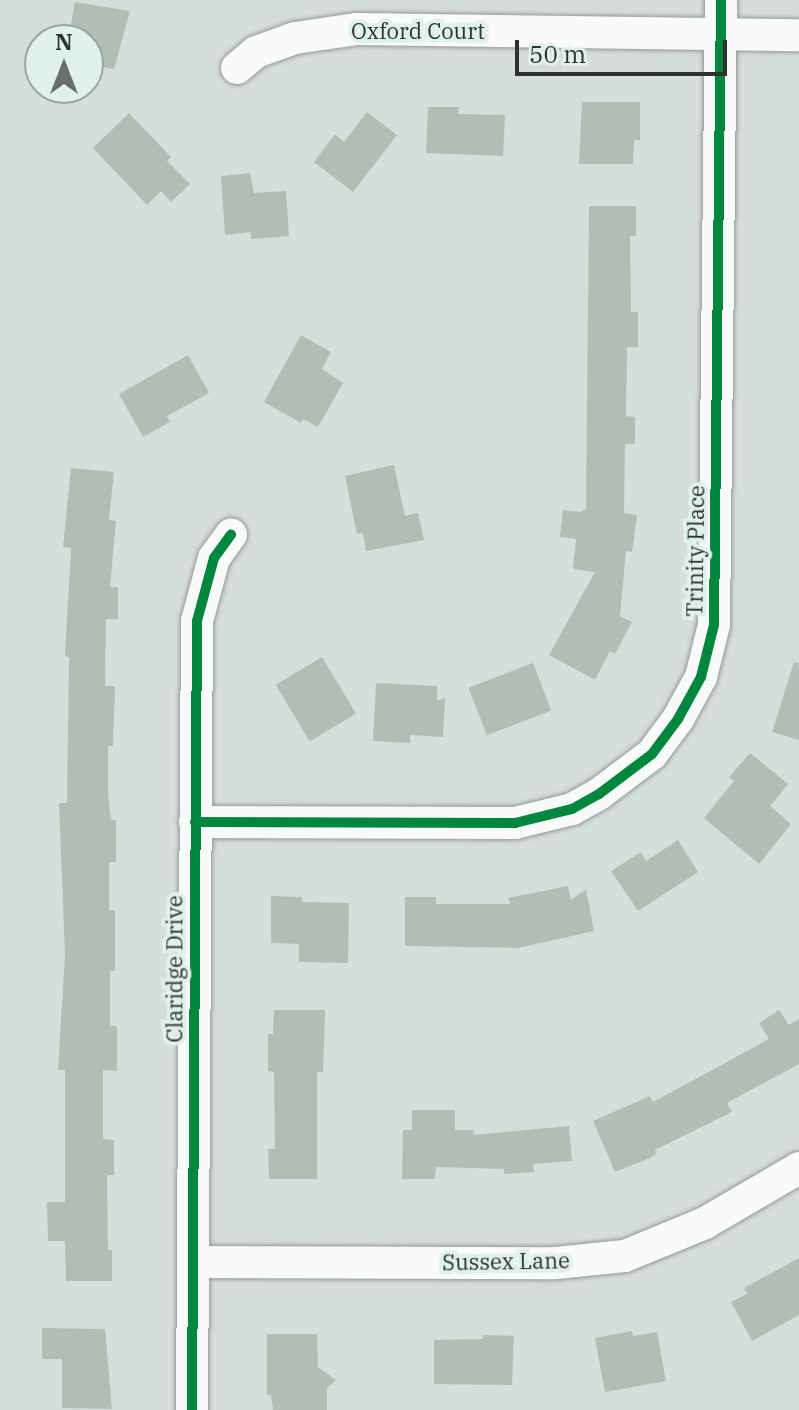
<!DOCTYPE html>
<style>
body{margin:0}
#map{position:relative;width:799px;height:1410px;overflow:hidden;background:#d6dedc;font-family:"IBM Plex Serif",serif}
div>[style]{position:absolute}
.building>*{inset:0;background:#b0beb3;transform-origin:0 0}
.roads{filter:drop-shadow(0 0 2px #959a99) drop-shadow(0 0 2px #959a99)}
.minor>*{height:32px;margin:-16px;padding:0 16px;transform-origin:16px;border-radius:16px;background:#f9fafa}
.cycleway>*{height:10px;margin:-5px;padding:0 5px;transform-origin:5px;border-radius:5px;background:#00873e}
span{translate:-50% -50%;white-space:nowrap;text-align:center;line-height:1.15;-webkit-text-stroke:8px #e0f0eb;paint-order:stroke}
.street-label{font-size:22px;color:#2d3331}
.north{position:absolute;left:24px;top:24px;width:80px;height:80px;box-sizing:border-box;background:#e0f0eb;border:2px solid #98a4a1;border-radius:50%;rotate:0deg;font-size:22px;font-weight:700;line-height:32px;text-align:center;color:#2d3331}
.north::after{content:'';display:block;margin:auto;width:28px;height:36px;background:#686f6d;clip-path:polygon(50% 0,100% 100%,50% 72%,0 100%)}
.scale{position:absolute;left:515px;top:40px;width:212px;height:36px;box-sizing:border-box;border:4px solid #2d3331;border-top:0;padding-left:10px;font-size:24px;line-height:28px;white-space:nowrap;color:#2d3331;-webkit-text-stroke:6px #e0f0eb;paint-order:stroke}
</style>
<div id="map">
<div class="building">
<div style="clip-path:polygon(75px 2px,130px 11px,114px 69px,88px 64px,88px 40px,68px 40px)"></div>
<div style="clip-path:polygon(582px 102px,640px 102px,640px 140px,634px 140px,633px 164px,579px 164px)"></div>
<div style="clip-path:polygon(428px 107px,459px 107px,458px 114px,505px 115px,503px 156px,426px 153px)"></div>
<div style="clip-path:polygon(367px 112px,397px 135px,353px 192px,314px 162px,335px 134px,344px 142px)"></div>
<div style="clip-path:polygon(129px 113px,171px 157px,167px 161px,190px 184px,171px 202px,161px 191px,147px 205px,93px 148px)"></div>
<div style="clip-path:polygon(250px 173px,254px 193px,286px 191px,289px 236px,251px 239px,251px 232px,225px 235px,221px 176px)"></div>
<div style="clip-path:polygon(589px 206px,636px 206px,636px 236px,630px 236px,631px 312px,638px 312px,638px 347px,627px 347px,626px 416px,635px 417px,635px 444px,625px 444px,624px 513px,637px 515px,632px 552px,626px 551px,620px 616px,632px 622px,615px 654px,610px 651px,595px 680px,549px 655px,595px 572px,573px 569px,576px 539px,560px 537px,563px 510px,581px 512px,586px 509px)"></div>
<div style="clip-path:polygon(301px 335px,331px 352px,322px 369px,343px 383px,318px 427px,303px 419px,301px 423px,264px 402px)"></div>
<div style="clip-path:polygon(188px 355px,209px 393px,167px 416px,170px 422px,143px 437px,119px 394px)"></div>
<div style="clip-path:polygon(394px 465px,405px 516px,418px 513px,424px 540px,366px 551px,363px 533px,357px 534px,345px 476px)"></div>
<div style="clip-path:polygon(71px 468px,114px 472px,109px 520px,116px 521px,110px 587px,118px 587px,118px 619px,106px 619px,105px 686px,115px 686px,113px 746px,108px 746px,108px 795px,111px 820px,116px 820px,116px 862px,109px 862px,109px 910px,115px 910px,115px 971px,110px 971px,110px 1026px,117px 1026px,117px 1071px,103px 1070px,103px 1139px,114px 1140px,114px 1175px,107px 1175px,108px 1250px,112px 1250px,112px 1281px,66px 1281px,65px 1241px,48px 1241px,47px 1202px,65px 1202px,65px 1070px,58px 1070px,65px 955px,59px 803px,67px 803px,69px 657px,65px 656px,66px 636px,71px 548px,63px 547px)"></div>
<div style="left:322px;top:657px;width:66px;height:54px;rotate:59deg"></div>
<div style="clip-path:polygon(794px 662px,799px 663px,799px 740px,772px 732px)"></div>
<div style="left:533px;top:663px;width:51px;height:69px;rotate:69deg"></div>
<div style="clip-path:polygon(376px 683px,437px 686px,437px 701px,445px 698px,443px 737px,410px 735px,410px 743px,373px 741px)"></div>
<div style="clip-path:polygon(750px 753px,788px 784px,770px 806px,791px 824px,759px 864px,704px 818px,734px 781px,729px 777px)"></div>
<div style="clip-path:polygon(678px 840px,698px 872px,638px 911px,611px 871px,641px 852px,646px 861px)"></div>
<div style="clip-path:polygon(568px 886px,571px 900px,586px 889px,594px 931px,518px 948px,405px 946px,405px 897px,436px 897px,436px 904px,510px 904px,508px 898px)"></div>
<div style="clip-path:polygon(271px 896px,302px 897px,302px 902px,349px 903px,348px 963px,299px 962px,299px 944px,271px 943px)"></div>
<div style="clip-path:polygon(274px 1010px,325px 1010px,323px 1072px,317px 1072px,317px 1179px,269px 1179px,268px 1149px,275px 1149px,274px 1072px,268px 1071px,268px 1034px,273px 1034px)"></div>
<div style="clip-path:polygon(779px 1010px,789px 1025px,799px 1019px,799px 1064px,727px 1103px,732px 1112px,655px 1150px,656px 1154px,650px 1158px,615px 1172px,593px 1121px,650px 1096px,653px 1102px,769px 1039px,759px 1023px)"></div>
<div style="clip-path:polygon(412px 1110px,455px 1110px,455px 1130px,474px 1130px,473px 1135px,569px 1126px,572px 1161px,533px 1164px,534px 1172px,504px 1174px,504px 1169px,436px 1167px,435px 1179px,402px 1179px,403px 1130px,412px 1130px)"></div>
<div style="clip-path:polygon(799px 1258px,799px 1315px,752px 1341px,731px 1302px,747px 1294px,744px 1288px)"></div>
<div style="clip-path:polygon(42px 1328px,105px 1329px,112px 1409px,62px 1408px,62px 1359px,42px 1359px)"></div>
<div style="clip-path:polygon(632px 1331px,633px 1336px,657px 1332px,666px 1381px,605px 1392px,595px 1338px)"></div>
<div style="clip-path:polygon(267px 1334px,317px 1334px,318px 1367px,336px 1380px,327px 1388px,327px 1410px,273px 1410px,271px 1395px,267px 1395px)"></div>
<div style="clip-path:polygon(483px 1335px,514px 1336px,512px 1385px,434px 1384px,434px 1340px,483px 1339px)"></div>
</div>
<div class="roads">
<div class="minor">
<div style="left:237px;top:68px;width:25px;rotate:-40deg"></div>
<div style="left:256px;top:52px;width:41px;rotate:-19.7deg"></div>
<div style="left:295px;top:38px;width:63px;rotate:-8.3deg"></div>
<div style="left:357px;top:29px;width:442px;rotate:0.8deg"></div>
<div style="left:195px;top:822px;width:320px;rotate:0.2deg"></div>
<div style="left:515px;top:823px;width:59px;rotate:-13.8deg"></div>
<div style="left:572px;top:809px;width:31px;rotate:-29deg"></div>
<div style="left:599px;top:794px;width:66px;rotate:-37deg"></div>
<div style="left:652px;top:754px;width:44px;rotate:-53.4deg"></div>
<div style="left:678px;top:719px;width:48px;rotate:-61.3deg"></div>
<div style="left:701px;top:677px;width:54px;rotate:-76deg"></div>
<div style="left:714px;top:625px;width:625px;rotate:-89.36deg"></div>
<div style="left:193px;top:1262px;width:363px;rotate:0.2deg"></div>
<div style="left:556px;top:1263px;width:69px;rotate:-5.8deg"></div>
<div style="left:625px;top:1256px;width:87px;rotate:-22.4deg"></div>
<div style="left:705px;top:1223px;width:109px;rotate:-30.3deg"></div>
<div style="left:192px;top:1410px;width:789px;rotate:-89.64deg"></div>
<div style="left:197px;top:621px;width:65px;rotate:-74.9deg"></div>
<div style="left:214px;top:558px;width:29px;rotate:-54deg"></div>
</div>
</div>
<div class="cycleway">
<div style="left:195px;top:822px;width:320px;rotate:0.2deg"></div>
<div style="left:515px;top:823px;width:59px;rotate:-13.8deg"></div>
<div style="left:572px;top:809px;width:31px;rotate:-29deg"></div>
<div style="left:599px;top:794px;width:66px;rotate:-37deg"></div>
<div style="left:652px;top:754px;width:44px;rotate:-53.4deg"></div>
<div style="left:678px;top:719px;width:48px;rotate:-61.3deg"></div>
<div style="left:701px;top:677px;width:54px;rotate:-76deg"></div>
<div style="left:714px;top:625px;width:625px;rotate:-89.36deg"></div>
<div style="left:192px;top:1410px;width:789px;rotate:-89.64deg"></div>
<div style="left:197px;top:621px;width:65px;rotate:-74.9deg"></div>
<div style="left:214px;top:558px;width:29px;rotate:-54deg"></div>
</div>
<div class="street-label">
<span style="left:418px;top:31px">Oxford Court</span>
<span style="left:695px;top:551px;rotate:-89deg">Trinity Place</span>
<span style="left:174px;top:969px;rotate:-90deg">Claridge Drive</span>
<span style="left:506px;top:1261px;rotate:-1deg">Sussex Lane</span>
</div>
<div class="north">N</div>
<div class="scale">50 m</div>
</div>
